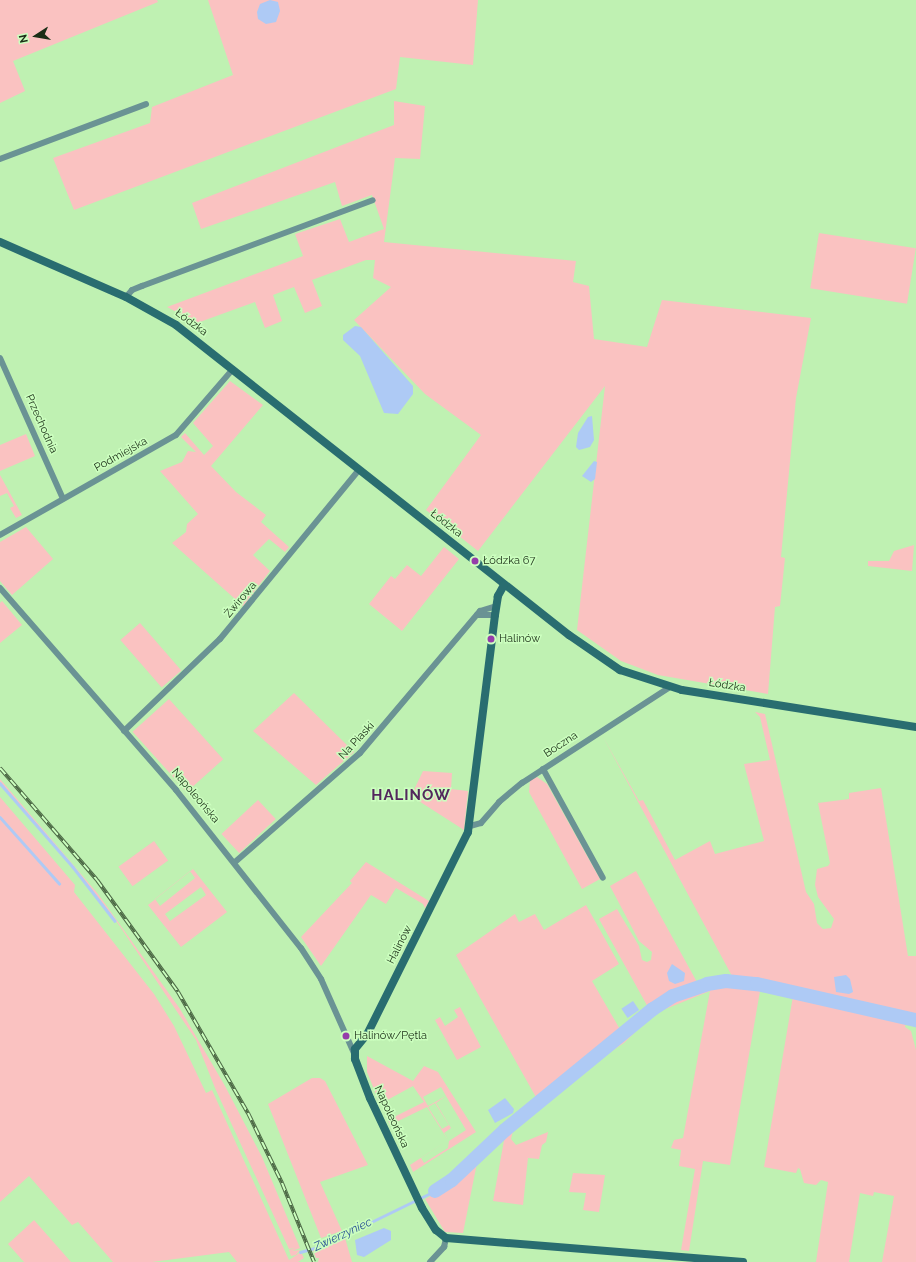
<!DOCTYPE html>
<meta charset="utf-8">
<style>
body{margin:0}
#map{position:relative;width:916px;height:1262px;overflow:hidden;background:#bff1b2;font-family:Raleway,sans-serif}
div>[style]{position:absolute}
.green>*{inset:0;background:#fac2c1;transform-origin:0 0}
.water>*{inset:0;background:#aecaf5;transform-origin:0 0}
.stream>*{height:2.5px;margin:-1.25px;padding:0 1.25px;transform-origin:1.25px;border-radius:1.25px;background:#aecaf5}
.river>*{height:14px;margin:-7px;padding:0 7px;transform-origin:7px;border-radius:7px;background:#aecaf5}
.street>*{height:6px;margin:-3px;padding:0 3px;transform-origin:3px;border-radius:3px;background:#6a9394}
.secondary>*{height:8px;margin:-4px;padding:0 4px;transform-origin:4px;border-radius:4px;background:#296d70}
.rail>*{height:4px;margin-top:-2px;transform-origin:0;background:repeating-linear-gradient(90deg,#ccffbf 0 8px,#4c6945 0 16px);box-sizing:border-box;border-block:1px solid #4c6945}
.dots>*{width:11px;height:11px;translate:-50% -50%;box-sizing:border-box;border:2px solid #ccffbf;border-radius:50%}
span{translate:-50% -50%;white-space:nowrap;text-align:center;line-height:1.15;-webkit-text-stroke:3px #ccffbf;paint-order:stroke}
.street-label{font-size:11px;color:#1b2f17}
.poi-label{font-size:11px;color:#1b2f17}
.left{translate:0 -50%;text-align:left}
.water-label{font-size:12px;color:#2d5595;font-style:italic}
.district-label{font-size:15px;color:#53285d;font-weight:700;letter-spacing:1px}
.north{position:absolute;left:16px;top:16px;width:40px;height:40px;-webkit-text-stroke:3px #ccffbf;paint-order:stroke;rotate:258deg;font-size:11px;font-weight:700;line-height:16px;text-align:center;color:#1b2f17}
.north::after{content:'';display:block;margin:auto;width:14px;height:18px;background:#1b2f17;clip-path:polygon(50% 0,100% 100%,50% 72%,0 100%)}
</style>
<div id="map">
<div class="green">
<div style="clip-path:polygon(0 0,157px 0,158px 2px,13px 61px,25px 91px,0 103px)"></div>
<div style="clip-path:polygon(208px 0,478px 0,473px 65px,400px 57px,396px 89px,74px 210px,53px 158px,150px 123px,152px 107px,233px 75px)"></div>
<div style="clip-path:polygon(394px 101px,425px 106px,420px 159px,395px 158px,384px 242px,576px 261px,573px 282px,589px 286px,594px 339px,647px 347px,662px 300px,811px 318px,796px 398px,781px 557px,785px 558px,780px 606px,775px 607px,768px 694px,658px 675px,621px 661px,577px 630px,605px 386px,478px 551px,426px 510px,481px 435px,425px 394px,354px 320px,391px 287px,373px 278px,375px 260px,366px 260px,312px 280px,322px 306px,305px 313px,294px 287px,273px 295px,282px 321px,265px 328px,255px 302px,197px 323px,167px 307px,303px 256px,295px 234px,340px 219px,349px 242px,384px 229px,372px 195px,342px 206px,335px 182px,201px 229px,192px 203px,394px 125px)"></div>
<div style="left:819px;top:233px;width:98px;height:56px;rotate:9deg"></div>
<div style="clip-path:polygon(230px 381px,263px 405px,211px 466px,236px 492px,266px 515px,261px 522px,289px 547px,285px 552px,269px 539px,253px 555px,270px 571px,243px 606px,172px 543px,186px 532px,187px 524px,198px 514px,160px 471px,182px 462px,188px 451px,196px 452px,181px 437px,185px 433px,204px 455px,213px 446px,193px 423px)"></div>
<div style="clip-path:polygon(26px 434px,35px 456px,0 471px,0 445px)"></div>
<div style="clip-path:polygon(0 475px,22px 515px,16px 518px,10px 508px,14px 506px,7px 493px,0 496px)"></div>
<div style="clip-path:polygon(26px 527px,53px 559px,12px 595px,0 581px,0 542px)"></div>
<div style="clip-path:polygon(914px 545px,912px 571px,868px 566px,868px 561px,889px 561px,894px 551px)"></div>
<div style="clip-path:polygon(444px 547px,459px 559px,402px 631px,369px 604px,391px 576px,395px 579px,407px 565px,421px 576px)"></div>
<div style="clip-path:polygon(2px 601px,22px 625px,0 643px,0 603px)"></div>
<div style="left:140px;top:623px;width:63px;height:26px;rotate:49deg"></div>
<div style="clip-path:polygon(294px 693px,354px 752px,316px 785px,253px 731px)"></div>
<div style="left:169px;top:699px;width:81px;height:49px;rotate:48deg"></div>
<div style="clip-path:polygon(755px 712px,765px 714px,806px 892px,814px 904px,817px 923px,823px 929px,831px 928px,834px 919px,818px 897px,815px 885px,817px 869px,828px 866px,830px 863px,818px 803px,849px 799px,849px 793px,881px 788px,908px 956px,916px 956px,916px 1017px,908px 1015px,905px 1027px,911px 1031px,916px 1050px,916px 1262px,882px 1262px,894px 1196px,874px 1192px,873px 1196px,860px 1193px,849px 1262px,816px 1262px,828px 1182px,821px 1180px,816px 1185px,804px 1183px,800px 1169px,798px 1168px,796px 1173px,764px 1167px,793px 996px,760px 991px,730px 1165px,703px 1161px,689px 1251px,681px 1250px,695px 1169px,679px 1166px,681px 1150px,671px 1148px,674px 1140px,683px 1138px,710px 991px,653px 1014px,624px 1043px,590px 1065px,514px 1127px,511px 1139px,516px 1145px,548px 1132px,546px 1142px,542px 1145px,539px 1159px,528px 1158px,523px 1205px,493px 1201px,505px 1135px,514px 1127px,524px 1109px,537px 1099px,456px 955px,515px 914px,519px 922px,535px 914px,544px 930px,586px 905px,619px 964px,592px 981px,621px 1031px,649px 1009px,599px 919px,617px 909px,639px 946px,642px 960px,647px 962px,651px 960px,652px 952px,639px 941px,610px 886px,636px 871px,698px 984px,732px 976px,602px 735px,639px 801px,643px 800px,675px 860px,710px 841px,715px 854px,764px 841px,744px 764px,770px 760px,760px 717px)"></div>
<div style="clip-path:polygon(423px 771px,452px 773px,451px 789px,468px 791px,464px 830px,411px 796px)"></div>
<div style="clip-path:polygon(537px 777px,547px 784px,600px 879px,582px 889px,529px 792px,530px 780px)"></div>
<div style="clip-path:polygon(0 779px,98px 894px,180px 1009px,225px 1086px,262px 1157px,300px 1248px,292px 1251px,300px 1250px,296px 1255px,291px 1256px,289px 1250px,295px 1248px,289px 1249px,215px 1088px,196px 1040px,119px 925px,76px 869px,0 783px)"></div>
<div style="clip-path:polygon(0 797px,75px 885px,74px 892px,154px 994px,174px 1026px,206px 1093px,212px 1090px,289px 1260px,301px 1252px,304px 1258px,298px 1262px,237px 1262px,229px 1252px,152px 1262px,113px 1262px,78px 1222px,72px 1225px,29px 1176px,0 1202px)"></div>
<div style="left:258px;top:800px;width:26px;height:50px;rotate:47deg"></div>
<div style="left:154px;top:841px;width:24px;height:44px;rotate:54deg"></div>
<div style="clip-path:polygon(366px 862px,429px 901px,425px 908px,423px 904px,396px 888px,386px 904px,371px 895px,321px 966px,301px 937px,352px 883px,350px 881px)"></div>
<div style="clip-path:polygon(evenodd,193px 869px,227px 912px,181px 947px,148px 905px,193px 869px,190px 871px,195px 878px,160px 906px,155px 899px,190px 871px,193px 869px,201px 887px,206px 895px,170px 921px,165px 914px,201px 887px)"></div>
<div style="clip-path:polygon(460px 1007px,481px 1047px,457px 1060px,435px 1020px,440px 1017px,445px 1026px,458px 1017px,454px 1010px)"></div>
<div style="clip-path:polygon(evenodd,367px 1056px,413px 1081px,424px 1066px,438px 1072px,476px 1132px,413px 1172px,410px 1165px,448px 1140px,427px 1107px,390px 1125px,388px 1120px,424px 1102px,413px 1086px,380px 1104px,367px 1072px,367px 1056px,441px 1087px,446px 1096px,428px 1106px,423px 1097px,441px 1087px,367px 1056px,446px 1096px,466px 1130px,449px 1141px,448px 1148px,424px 1163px,421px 1158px,448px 1140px,444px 1133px,451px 1128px,436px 1103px,446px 1096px,367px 1056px,435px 1103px,449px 1125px,442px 1129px,428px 1107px,435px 1103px)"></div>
<div style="clip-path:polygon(312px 1078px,320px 1078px,325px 1081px,368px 1165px,320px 1182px,342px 1231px,321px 1238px,268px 1104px)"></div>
<div style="clip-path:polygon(477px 1163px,463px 1233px,445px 1232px,425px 1199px,448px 1187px)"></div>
<div style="clip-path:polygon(573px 1173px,605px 1175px,599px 1212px,583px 1210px,586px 1193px,569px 1192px)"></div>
<div style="clip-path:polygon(34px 1220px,71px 1262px,24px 1262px,8px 1244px)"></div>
<div style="clip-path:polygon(345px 1238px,352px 1262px,318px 1262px,319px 1258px,316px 1258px,313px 1250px)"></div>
</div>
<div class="water">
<div style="clip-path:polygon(270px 0,278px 2px,280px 11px,276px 22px,266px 24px,258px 19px,257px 12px,260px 4px)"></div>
<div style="clip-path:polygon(355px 326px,361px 327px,413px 386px,413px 394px,398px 414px,384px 413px,360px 356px,343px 340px,343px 335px)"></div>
<div style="clip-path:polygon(592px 416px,594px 440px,590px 447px,579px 450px,576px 447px,578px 433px,588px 417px)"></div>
<div style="clip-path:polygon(594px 461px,597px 462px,595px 479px,591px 482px,582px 476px)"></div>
<div style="clip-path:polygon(672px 964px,685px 973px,684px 981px,675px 984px,669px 981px,667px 973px)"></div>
<div style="clip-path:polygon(846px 975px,850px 979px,853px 992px,849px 994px,836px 992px,834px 977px)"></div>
<div style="left:633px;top:1001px;width:11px;height:14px;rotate:56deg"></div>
<div style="clip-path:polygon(505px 1098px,514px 1109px,513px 1113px,495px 1123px,488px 1110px)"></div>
<div style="clip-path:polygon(384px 1228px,391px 1231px,391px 1240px,364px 1257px,357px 1255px,355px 1240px)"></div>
</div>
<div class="stream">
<div style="left:0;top:783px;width:111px;rotate:49deg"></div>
<div style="left:73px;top:867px;width:68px;rotate:52.1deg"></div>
<div style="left:0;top:817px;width:89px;rotate:48.2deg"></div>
<div style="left:300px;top:1252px;width:23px;rotate:-15deg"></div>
<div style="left:322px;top:1246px;width:126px;rotate:-26deg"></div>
</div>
<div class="river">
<div style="left:435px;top:1191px;width:20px;rotate:-33deg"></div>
<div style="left:452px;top:1180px;width:73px;rotate:-43.3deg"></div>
<div style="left:505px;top:1130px;width:191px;rotate:-39.3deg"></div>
<div style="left:653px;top:1009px;width:24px;rotate:-33deg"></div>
<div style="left:673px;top:996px;width:36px;rotate:-19deg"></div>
<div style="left:707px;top:984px;width:19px;rotate:-9deg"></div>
<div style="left:726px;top:981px;width:31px;rotate:6deg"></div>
<div style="left:757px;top:984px;width:163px;rotate:12.8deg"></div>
</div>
<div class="street">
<div style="left:0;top:159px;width:156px;rotate:-20.6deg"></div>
<div style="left:126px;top:297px;width:9px;rotate:-49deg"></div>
<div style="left:132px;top:290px;width:11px;rotate:-22deg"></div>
<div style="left:142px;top:286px;width:246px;rotate:-20.4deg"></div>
<div style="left:0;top:358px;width:154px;rotate:65.9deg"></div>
<div style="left:0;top:535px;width:202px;rotate:-29.6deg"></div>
<div style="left:176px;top:435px;width:87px;rotate:-49.2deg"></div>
<div style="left:0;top:588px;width:268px;rotate:48.9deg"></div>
<div style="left:176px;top:790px;width:201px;rotate:51.7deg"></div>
<div style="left:301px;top:948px;width:37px;rotate:57deg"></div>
<div style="left:321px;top:979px;width:81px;rotate:66deg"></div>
<div style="left:477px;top:615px;width:18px"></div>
<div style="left:124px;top:731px;width:133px;rotate:-43.8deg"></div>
<div style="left:220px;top:639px;width:219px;rotate:-50.6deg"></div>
<div style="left:543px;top:769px;width:124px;rotate:61.2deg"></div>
<div style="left:470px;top:826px;width:11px;rotate:-15deg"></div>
<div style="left:481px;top:823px;width:28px;rotate:-49deg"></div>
<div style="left:499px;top:802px;width:30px;rotate:-40deg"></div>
<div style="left:522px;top:783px;width:176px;rotate:-33deg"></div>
<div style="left:235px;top:862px;width:166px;rotate:-41.1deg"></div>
<div style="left:360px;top:753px;width:186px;rotate:-49.8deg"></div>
<div style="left:480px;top:611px;width:17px;rotate:-17deg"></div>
<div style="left:430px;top:1262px;width:21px;rotate:-47deg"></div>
<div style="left:444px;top:1247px;width:9px;rotate:-77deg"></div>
</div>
<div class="secondary">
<div style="left:0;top:242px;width:137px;rotate:23.6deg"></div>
<div style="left:126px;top:297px;width:57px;rotate:29.2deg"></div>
<div style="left:176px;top:325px;width:501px;rotate:38.27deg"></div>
<div style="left:569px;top:635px;width:62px;rotate:34.5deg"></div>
<div style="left:620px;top:670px;width:65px;rotate:17.9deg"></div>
<div style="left:682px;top:690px;width:237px;rotate:9deg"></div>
<div style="left:504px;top:585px;width:13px;rotate:119deg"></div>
<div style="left:498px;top:596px;width:19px;rotate:99deg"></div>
<div style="left:495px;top:615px;width:219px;rotate:97.1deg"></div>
<div style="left:468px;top:832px;width:225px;rotate:116.5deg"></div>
<div style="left:368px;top:1033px;width:21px;rotate:129deg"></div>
<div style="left:355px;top:1049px;width:10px;rotate:90deg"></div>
<div style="left:355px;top:1059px;width:42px;rotate:69deg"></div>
<div style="left:370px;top:1098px;width:122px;rotate:64.7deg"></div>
<div style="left:422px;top:1208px;width:26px;rotate:58deg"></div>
<div style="left:436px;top:1230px;width:13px;rotate:39deg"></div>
<div style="left:446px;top:1238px;width:298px;rotate:4.6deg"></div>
</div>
<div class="rail">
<div style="left:0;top:768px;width:148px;rotate:49.1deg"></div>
<div style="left:97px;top:880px;width:138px;rotate:54.1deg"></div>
<div style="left:178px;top:992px;width:140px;rotate:60deg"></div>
<div style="left:248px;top:1113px;width:78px;rotate:64.1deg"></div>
<div style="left:282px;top:1183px;width:85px;rotate:67.9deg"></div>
</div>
<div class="dots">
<div style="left:475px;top:561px;background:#953daa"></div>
<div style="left:491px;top:639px;background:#953daa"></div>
<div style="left:346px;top:1036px;background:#953daa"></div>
</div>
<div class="street-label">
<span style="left:191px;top:323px;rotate:36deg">Łódzka</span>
<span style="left:41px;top:424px;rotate:66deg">Przechodnia</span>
<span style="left:121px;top:455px;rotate:-29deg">Podmiejska</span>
<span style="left:446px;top:524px;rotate:38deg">Łódzka</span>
<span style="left:241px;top:600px;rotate:-50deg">Żwirowa</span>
<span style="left:727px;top:686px;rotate:9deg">Łódzka</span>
<span style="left:357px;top:741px;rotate:-47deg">Na Piaski</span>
<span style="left:561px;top:745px;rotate:-33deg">Boczna</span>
<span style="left:195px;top:796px;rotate:50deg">Napoleońska</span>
<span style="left:400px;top:945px;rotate:-63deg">Halinów</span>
<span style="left:391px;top:1117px;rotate:65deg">Napoleońska</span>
</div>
<div class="poi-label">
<span class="left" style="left:483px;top:561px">Łódzka 67</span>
<span class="left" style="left:499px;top:639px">Halinów</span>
<span class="left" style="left:354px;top:1036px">Halinów/Pętla</span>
</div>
<div class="water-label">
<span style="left:343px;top:1235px;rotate:-25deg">Zwierzyniec</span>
</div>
<div class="district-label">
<span style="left:411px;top:796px">HALINÓW</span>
</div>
<div class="north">N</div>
</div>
